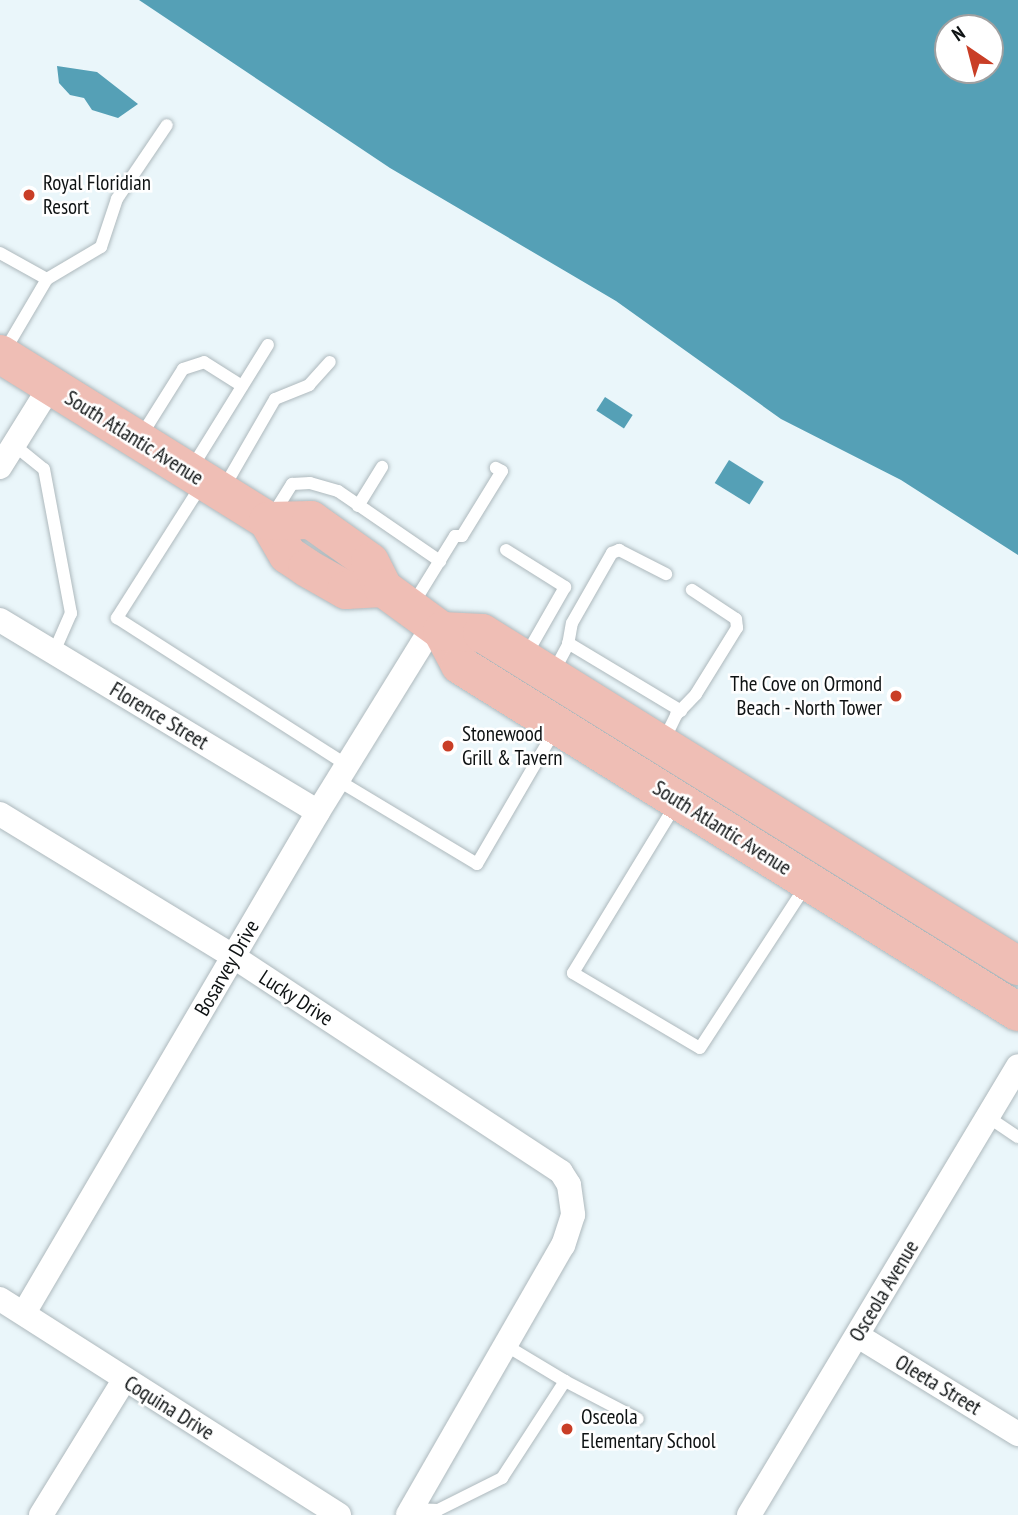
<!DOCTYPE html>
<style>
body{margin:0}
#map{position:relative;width:1018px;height:1515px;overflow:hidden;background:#eaf6fa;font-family:"PT Sans Narrow",sans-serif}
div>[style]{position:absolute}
.water>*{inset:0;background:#55a0b6;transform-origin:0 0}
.roads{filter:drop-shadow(0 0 2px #aeb9bd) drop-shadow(0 0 2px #aeb9bd)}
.service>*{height:12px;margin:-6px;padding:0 6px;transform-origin:6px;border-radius:6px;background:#fff}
.minor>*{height:24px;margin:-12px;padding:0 12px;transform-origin:12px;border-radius:12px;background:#fff}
.primary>*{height:38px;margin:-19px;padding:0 19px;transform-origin:19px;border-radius:19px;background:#efbeb5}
.dots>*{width:19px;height:19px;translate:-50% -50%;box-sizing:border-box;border:4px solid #fff;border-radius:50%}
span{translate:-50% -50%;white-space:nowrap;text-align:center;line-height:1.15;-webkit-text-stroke:5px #fff;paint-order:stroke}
.poi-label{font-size:21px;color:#0e1213}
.left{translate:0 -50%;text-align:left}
.right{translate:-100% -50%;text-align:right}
.street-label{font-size:21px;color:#0e1213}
.north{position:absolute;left:934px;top:14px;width:70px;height:70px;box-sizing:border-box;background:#fff;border:2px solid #9fa0a1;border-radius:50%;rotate:325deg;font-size:19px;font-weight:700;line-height:28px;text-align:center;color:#0e1213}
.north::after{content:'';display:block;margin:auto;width:24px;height:32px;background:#c93e26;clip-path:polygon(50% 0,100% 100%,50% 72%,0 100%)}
</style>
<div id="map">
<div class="water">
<div style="clip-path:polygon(evenodd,139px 0,1018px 0,1018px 555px,901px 480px,781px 419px,616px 301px,390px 168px,139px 0,948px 28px,990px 28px,990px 70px,948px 70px,948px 28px)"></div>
<div style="clip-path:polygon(57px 66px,97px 72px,138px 104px,118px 118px,92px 110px,84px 98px,70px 95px,59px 83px)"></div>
<div style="left:605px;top:397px;width:33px;height:16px;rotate:33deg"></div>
<div style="left:729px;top:460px;width:41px;height:27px;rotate:32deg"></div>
</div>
<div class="roads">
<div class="service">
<div style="left:0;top:253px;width:54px;rotate:29deg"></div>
<div style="left:4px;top:352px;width:85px;rotate:-59.5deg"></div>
<div style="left:47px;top:279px;width:63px;rotate:-30.7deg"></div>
<div style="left:101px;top:247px;width:51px;rotate:-71.6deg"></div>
<div style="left:117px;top:199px;width:89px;rotate:-56deg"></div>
<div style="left:141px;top:436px;width:79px;rotate:-57.9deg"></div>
<div style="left:183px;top:369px;width:22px;rotate:-18deg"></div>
<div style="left:204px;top:362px;width:45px;rotate:32.3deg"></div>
<div style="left:14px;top:445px;width:38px;rotate:39deg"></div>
<div style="left:44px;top:469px;width:147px;rotate:79.4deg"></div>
<div style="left:71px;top:613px;width:43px;rotate:113.6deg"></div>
<div style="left:191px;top:469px;width:146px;rotate:-58.2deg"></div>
<div style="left:202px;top:484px;width:159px;rotate:122.4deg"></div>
<div style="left:117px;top:618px;width:274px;rotate:32.6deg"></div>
<div style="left:223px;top:489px;width:104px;rotate:-60deg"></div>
<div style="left:275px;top:399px;width:37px;rotate:-22deg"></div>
<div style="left:309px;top:385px;width:31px;rotate:-48deg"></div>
<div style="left:358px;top:506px;width:46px;rotate:-58.4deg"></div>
<div style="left:272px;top:516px;width:38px;rotate:-58deg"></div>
<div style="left:292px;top:484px;width:18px;rotate:-3deg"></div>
<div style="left:310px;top:483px;width:29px;rotate:16deg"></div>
<div style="left:338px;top:491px;width:124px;rotate:34.5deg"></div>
<div style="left:506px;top:550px;width:70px;rotate:32.1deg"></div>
<div style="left:565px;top:587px;width:78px;rotate:119.8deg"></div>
<div style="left:413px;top:604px;width:80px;rotate:-58.3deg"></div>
<div style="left:455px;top:536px;width:7px"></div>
<div style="left:462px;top:536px;width:76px;rotate:-58.4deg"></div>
<div style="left:502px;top:471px;width:7px;rotate:-153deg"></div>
<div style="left:568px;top:643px;width:132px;rotate:31deg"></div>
<div style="left:553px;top:673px;width:32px;rotate:-62deg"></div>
<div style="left:568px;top:645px;width:22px;rotate:-80deg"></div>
<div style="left:572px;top:623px;width:81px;rotate:-60.3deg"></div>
<div style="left:612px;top:553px;width:8px;rotate:-23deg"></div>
<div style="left:619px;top:550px;width:53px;rotate:27.1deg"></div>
<div style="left:663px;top:742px;width:30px;rotate:-64deg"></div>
<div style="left:676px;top:715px;width:29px;rotate:-46deg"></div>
<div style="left:696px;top:694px;width:78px;rotate:-58.2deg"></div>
<div style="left:737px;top:628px;width:9px;rotate:-96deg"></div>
<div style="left:736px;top:619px;width:53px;rotate:-146.6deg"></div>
<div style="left:339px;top:781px;width:161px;rotate:31deg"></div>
<div style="left:477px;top:864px;width:155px;rotate:-59.8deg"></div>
<div style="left:676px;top:804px;width:198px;rotate:121.4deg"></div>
<div style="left:573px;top:973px;width:147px;rotate:30.6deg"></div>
<div style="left:700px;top:1048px;width:196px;rotate:-56.9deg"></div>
<div style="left:988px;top:1117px;width:36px;rotate:34deg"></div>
<div style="left:565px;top:1381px;width:82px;rotate:27.5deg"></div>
<div style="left:412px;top:1509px;width:26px;rotate:2deg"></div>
<div style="left:438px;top:1510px;width:72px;rotate:-26.6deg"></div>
<div style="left:502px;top:1478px;width:116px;rotate:-57deg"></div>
<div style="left:565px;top:1381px;width:70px;rotate:-149deg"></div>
</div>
<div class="minor">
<div style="left:0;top:467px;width:97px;rotate:-58.1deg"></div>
<div style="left:0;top:620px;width:371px;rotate:31.1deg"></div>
<div style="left:0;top:814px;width:274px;rotate:31.4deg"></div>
<div style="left:234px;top:957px;width:391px;rotate:33.3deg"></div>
<div style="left:561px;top:1172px;width:15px;rotate:58deg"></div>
<div style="left:569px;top:1185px;width:30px;rotate:82deg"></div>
<div style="left:573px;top:1215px;width:32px;rotate:108deg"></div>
<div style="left:563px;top:1245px;width:311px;rotate:119.9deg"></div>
<div style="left:0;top:1299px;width:402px;rotate:32.5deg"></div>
<div style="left:24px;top:1313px;width:581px;rotate:-59.59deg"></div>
<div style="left:318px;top:812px;width:221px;rotate:-58.3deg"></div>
<div style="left:858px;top:1336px;width:188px;rotate:31.5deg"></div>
<div style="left:41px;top:1515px;width:158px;rotate:-58.4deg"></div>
<div style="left:749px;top:1515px;width:523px;rotate:-59.07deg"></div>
</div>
<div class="primary">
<div style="left:0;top:354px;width:316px;rotate:31.9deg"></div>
<div style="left:268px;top:521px;width:39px;rotate:60deg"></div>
<div style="left:288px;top:555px;width:23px;rotate:34deg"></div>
<div style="left:307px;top:568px;width:45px;rotate:29.4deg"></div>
<div style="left:346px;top:590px;width:37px;rotate:-3deg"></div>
<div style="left:268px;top:521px;width:43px;rotate:-1.3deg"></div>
<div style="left:311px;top:520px;width:72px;rotate:35.4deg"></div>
<div style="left:370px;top:562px;width:29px;rotate:63deg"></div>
<div style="left:383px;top:588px;width:73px;rotate:36.1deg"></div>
<div style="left:442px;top:631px;width:38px;rotate:62deg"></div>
<div style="left:460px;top:665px;width:657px;rotate:31.88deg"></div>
<div style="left:442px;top:631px;width:40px;rotate:2.9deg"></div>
<div style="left:482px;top:633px;width:631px;rotate:31.85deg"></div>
</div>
</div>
<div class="dots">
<div style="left:29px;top:195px;background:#c93e26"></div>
<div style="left:896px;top:696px;background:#c93e26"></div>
<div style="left:448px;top:746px;background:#c93e26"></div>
<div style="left:567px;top:1429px;background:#c93e26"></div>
</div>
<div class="poi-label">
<span class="left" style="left:43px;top:195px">Royal Floridian<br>Resort</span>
<span class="right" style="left:882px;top:696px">The Cove on Ormond<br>Beach - North Tower</span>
<span class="left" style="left:462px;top:746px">Stonewood<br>Grill &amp; Tavern</span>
<span class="left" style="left:581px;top:1429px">Osceola<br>Elementary School</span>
</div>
<div class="street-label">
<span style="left:134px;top:438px;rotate:32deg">South Atlantic Avenue</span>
<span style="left:159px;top:716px;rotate:31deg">Florence Street</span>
<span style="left:722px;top:828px;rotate:32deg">South Atlantic Avenue</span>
<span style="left:227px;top:968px;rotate:-60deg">Bosarvey Drive</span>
<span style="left:296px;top:998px;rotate:33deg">Lucky Drive</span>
<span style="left:884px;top:1291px;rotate:-59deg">Osceola Avenue</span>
<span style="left:938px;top:1385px;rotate:31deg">Oleeta Street</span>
<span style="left:169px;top:1408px;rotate:32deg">Coquina Drive</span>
</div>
<div class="north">N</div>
</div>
